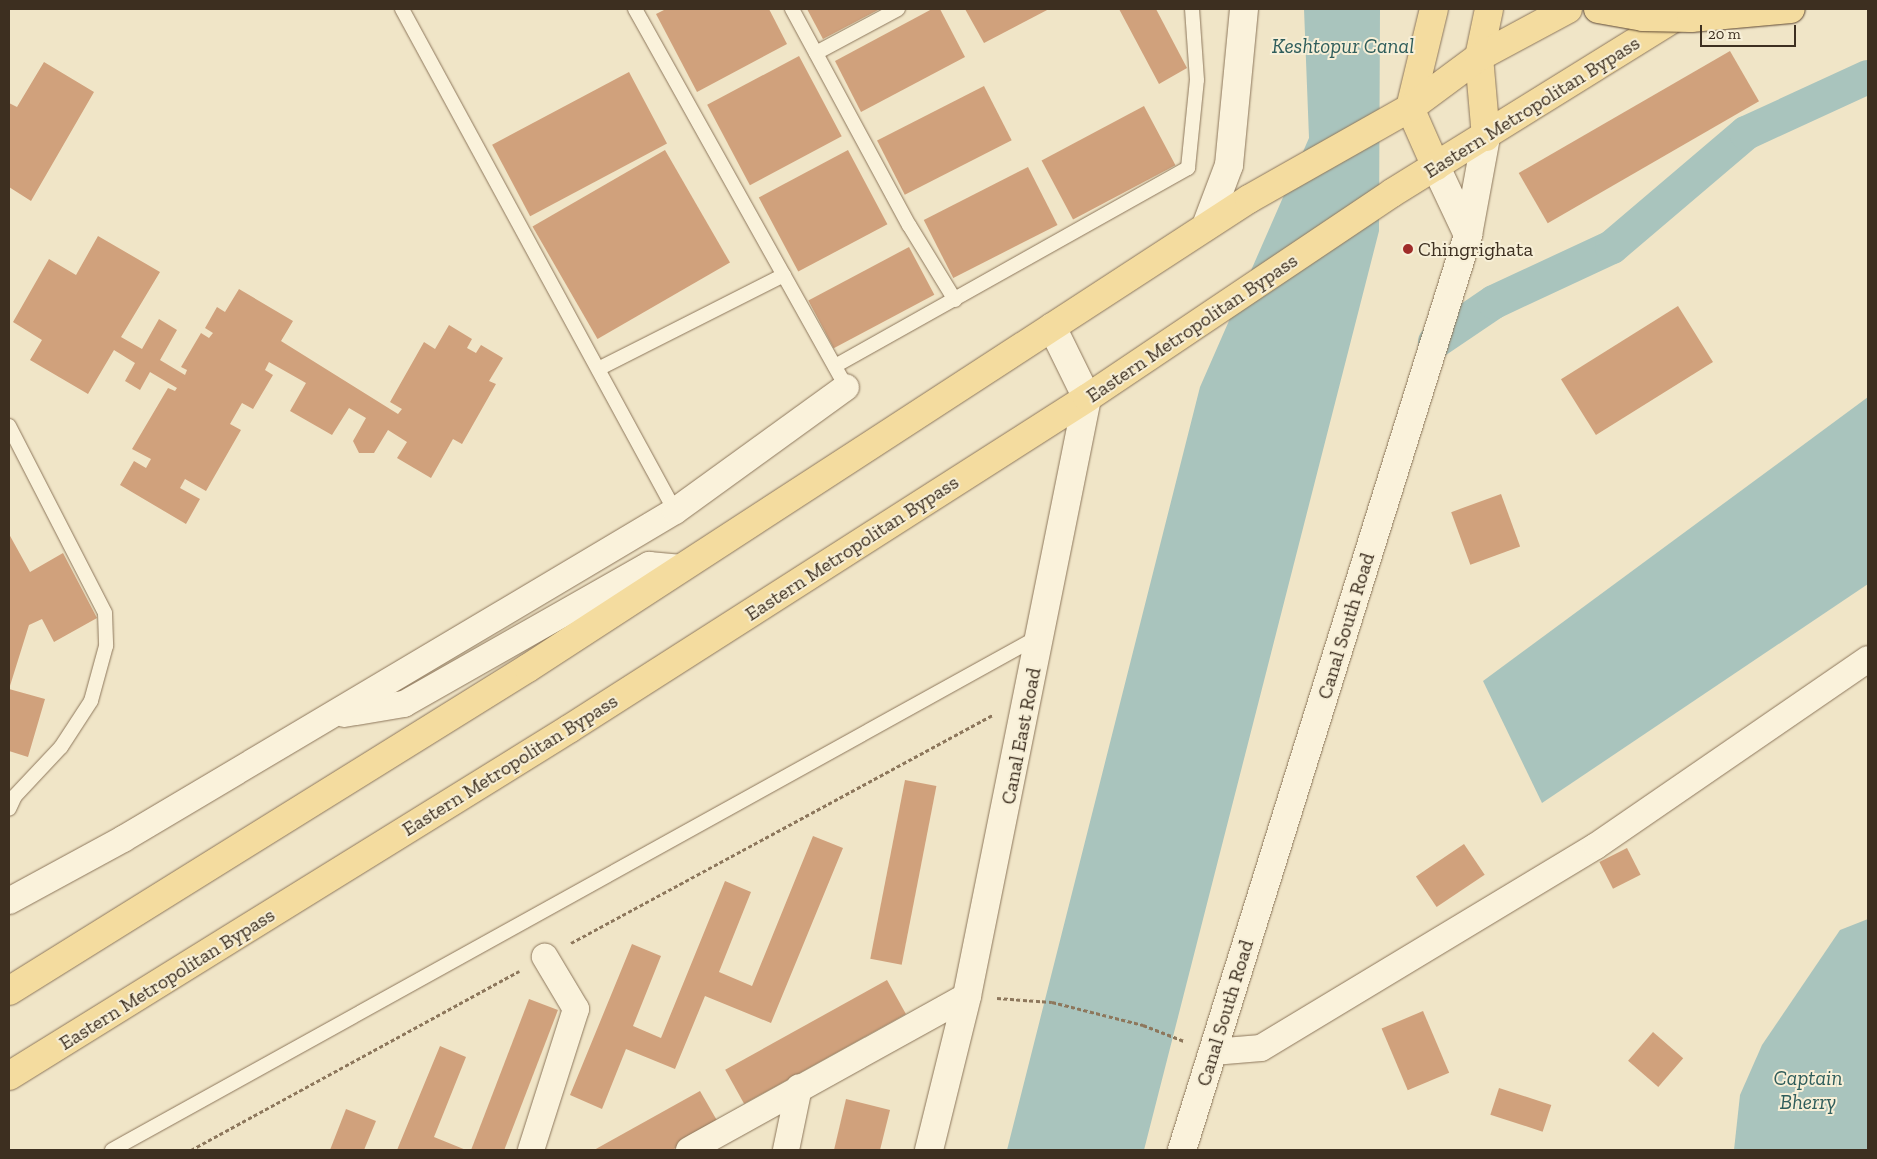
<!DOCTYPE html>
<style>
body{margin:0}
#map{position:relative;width:1877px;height:1159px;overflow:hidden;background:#f0e5c7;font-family:"Zilla Slab",serif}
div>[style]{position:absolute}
.water>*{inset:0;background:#a9c4bd}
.canal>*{height:34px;margin:-17px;padding:0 17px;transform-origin:17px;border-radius:17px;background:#a9c4bd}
.building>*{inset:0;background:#d0a17c;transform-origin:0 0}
.path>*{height:3px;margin-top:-1.5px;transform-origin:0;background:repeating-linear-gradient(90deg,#8d775c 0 4px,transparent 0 6.5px)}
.roads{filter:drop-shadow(0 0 1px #8d775c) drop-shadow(0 0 1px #8d775c)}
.service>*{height:14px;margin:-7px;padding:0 7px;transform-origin:7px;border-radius:7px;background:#faf2db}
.minor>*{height:26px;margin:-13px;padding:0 13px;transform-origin:13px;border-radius:13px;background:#faf2db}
.tertiary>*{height:28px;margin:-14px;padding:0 14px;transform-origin:14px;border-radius:14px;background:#faf2db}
.secondary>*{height:28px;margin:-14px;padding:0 14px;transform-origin:14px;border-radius:14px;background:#faf2db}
.primary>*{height:28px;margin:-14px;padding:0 14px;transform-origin:14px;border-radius:14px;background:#f4dc9f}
.bridges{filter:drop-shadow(0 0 1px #5b4530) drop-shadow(0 0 1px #5b4530)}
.primary-bridge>*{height:28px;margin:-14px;padding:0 14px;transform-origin:14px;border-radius:14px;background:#f4dc9f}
.dots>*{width:14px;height:14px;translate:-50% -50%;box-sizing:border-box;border:2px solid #f7efd7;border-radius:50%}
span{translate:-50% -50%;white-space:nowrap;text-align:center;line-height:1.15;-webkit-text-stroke:4px #f7efd7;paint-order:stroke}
.street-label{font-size:20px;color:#3d2f20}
.poi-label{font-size:20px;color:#3d2f20}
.left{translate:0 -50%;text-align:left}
.water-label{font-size:21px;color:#2f5d5b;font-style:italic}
.frame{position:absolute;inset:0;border:10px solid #3d2f20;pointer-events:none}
.scale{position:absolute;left:1700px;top:25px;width:96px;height:22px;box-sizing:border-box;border:2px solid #3d2f20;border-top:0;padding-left:6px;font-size:15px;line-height:18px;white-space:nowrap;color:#3d2f20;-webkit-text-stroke:4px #f7efd7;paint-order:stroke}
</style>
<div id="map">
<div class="water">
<div style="clip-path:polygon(1304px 9px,1380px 9px,1379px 231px,1144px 1150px,1007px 1150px,1200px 387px,1309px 138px)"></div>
<div style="clip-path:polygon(1868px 397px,1868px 584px,1542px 803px,1483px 681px)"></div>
<div style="clip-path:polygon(1868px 919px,1868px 1150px,1734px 1150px,1740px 1095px,1762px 1045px,1840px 930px)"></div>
</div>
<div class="canal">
<div style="left:1435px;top:342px;width:71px;rotate:-34.1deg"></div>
<div style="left:1494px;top:302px;width:130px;rotate:-25deg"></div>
<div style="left:1612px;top:247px;width:176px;rotate:-40.4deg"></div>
<div style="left:1746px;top:133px;width:134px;rotate:-24.7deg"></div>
</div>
<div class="building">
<div style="clip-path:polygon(666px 9px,769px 9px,787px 44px,697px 92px,656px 14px)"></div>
<div style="clip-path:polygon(807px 9px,880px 9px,823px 39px)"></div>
<div style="clip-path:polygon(932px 9px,940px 9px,965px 57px,861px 112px,835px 61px)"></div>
<div style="clip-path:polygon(965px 9px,1049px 9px,984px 43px)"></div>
<div style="clip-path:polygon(1119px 9px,1156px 9px,1187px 68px,1159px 84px)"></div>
<div style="left:1730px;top:51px;width:58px;height:244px;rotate:60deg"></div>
<div style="left:799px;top:56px;width:91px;height:104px;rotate:62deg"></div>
<div style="clip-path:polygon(44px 62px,94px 92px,31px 201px,9px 187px,9px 103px,17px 107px)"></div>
<div style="left:629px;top:72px;width:81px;height:155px;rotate:62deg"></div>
<div style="left:984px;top:86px;width:61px;height:120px;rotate:63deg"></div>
<div style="left:1144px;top:106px;width:67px;height:116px;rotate:62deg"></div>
<div style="left:665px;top:150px;width:130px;height:153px;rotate:60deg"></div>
<div style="left:848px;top:150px;width:84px;height:101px;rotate:62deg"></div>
<div style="left:1028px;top:167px;width:65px;height:117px;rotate:63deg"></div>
<div style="clip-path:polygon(98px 236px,160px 272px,121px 337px,142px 349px,159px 319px,177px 330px,160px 360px,185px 375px,187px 370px,181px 367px,201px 333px,209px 338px,213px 333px,205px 328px,217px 307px,225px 312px,239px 289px,293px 321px,281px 341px,398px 414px,402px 409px,390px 402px,424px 342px,435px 349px,449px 325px,472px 339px,467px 348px,476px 353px,481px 345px,503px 358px,489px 381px,496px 384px,462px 444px,453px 439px,431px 478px,397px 458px,407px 442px,388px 430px,374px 453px,359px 453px,353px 441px,366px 418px,349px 408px,332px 435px,290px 411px,306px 383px,269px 362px,265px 370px,273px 375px,253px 409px,242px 403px,230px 424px,241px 430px,206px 491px,185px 479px,180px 488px,200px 499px,186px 524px,120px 485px,134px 461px,146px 468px,151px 459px,132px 449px,168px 388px,175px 391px,177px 388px,150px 372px,140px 390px,125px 381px,135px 363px,114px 350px,88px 394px,30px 360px,42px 340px,13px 322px,49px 259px,76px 275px)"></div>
<div style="left:909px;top:247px;width:54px;height:114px;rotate:62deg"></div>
<div style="left:1678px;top:306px;width:66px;height:138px;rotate:58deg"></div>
<div style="left:1501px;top:494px;width:56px;height:53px;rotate:70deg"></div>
<div style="clip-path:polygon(9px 534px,30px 572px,63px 553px,97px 618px,54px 642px,42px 619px,29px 625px,9px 689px,45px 699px,28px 757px,9px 751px)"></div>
<div style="left:905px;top:780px;width:32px;height:182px;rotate:11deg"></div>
<div style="clip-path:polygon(813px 836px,843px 848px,771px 1023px,705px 996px,675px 1069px,626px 1049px,602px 1109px,570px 1095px,632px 944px,661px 956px,633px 1026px,661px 1038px,725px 881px,751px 892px,719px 972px,752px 986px)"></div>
<div style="left:1464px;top:844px;width:37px;height:58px;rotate:56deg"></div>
<div style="left:1627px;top:848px;width:30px;height:31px;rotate:63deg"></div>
<div style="left:887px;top:980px;width:39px;height:185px;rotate:61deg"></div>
<div style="left:529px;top:999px;width:31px;height:163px;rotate:21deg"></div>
<div style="left:1423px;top:1011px;width:67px;height:45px;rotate:67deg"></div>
<div style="left:1653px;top:1032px;width:40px;height:38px;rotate:41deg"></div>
<div style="clip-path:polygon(440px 1046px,466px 1057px,434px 1137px,466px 1150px,397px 1150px)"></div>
<div style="left:1499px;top:1088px;width:55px;height:28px;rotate:18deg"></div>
<div style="clip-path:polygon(700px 1091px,719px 1124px,672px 1150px,594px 1150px)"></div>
<div style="clip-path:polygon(846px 1099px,890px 1110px,880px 1150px,834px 1150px)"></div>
<div style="clip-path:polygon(346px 1109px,376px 1121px,364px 1150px,330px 1150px)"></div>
</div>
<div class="path">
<div style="left:571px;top:943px;width:479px;rotate:-28.4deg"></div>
<div style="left:997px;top:998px;width:55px;rotate:4.2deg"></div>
<div style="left:1052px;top:1002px;width:94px;rotate:14.2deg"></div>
<div style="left:1143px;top:1025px;width:44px;rotate:21.3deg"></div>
<div style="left:191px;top:1150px;width:374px;rotate:-28.6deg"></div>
</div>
<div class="roads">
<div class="service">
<div style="left:402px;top:9px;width:571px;rotate:61.46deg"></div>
<div style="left:635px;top:9px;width:433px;rotate:60.8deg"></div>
<div style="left:792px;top:9px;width:246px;rotate:61.6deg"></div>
<div style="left:909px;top:225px;width:88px;rotate:58.5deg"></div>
<div style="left:816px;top:53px;width:93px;rotate:-28.2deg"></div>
<div style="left:835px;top:366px;width:405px;rotate:-29.3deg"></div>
<div style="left:1188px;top:168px;width:88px;rotate:-84.2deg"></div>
<div style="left:1197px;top:80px;width:71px;rotate:-94deg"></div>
<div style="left:600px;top:368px;width:206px;rotate:-26.8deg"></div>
<div style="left:9px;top:426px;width:210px;rotate:62.8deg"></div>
<div style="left:105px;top:613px;width:33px;rotate:88deg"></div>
<div style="left:106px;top:646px;width:57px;rotate:105.3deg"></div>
<div style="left:91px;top:701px;width:55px;rotate:123.1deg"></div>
<div style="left:61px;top:747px;width:67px;rotate:133.2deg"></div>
<div style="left:15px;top:796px;width:14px;rotate:115deg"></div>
<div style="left:112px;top:1150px;width:1059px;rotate:-28.99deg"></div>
</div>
<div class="minor">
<div style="left:344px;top:714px;width:61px;rotate:-9.5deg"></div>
<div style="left:404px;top:704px;width:282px;rotate:-29.6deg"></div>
<div style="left:649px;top:565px;width:33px;rotate:5deg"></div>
<div style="left:9px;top:901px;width:130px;rotate:-28.5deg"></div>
<div style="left:123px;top:839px;width:642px;rotate:-30.72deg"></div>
<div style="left:675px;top:511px;width:211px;rotate:-35.9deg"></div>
<div style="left:1213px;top:1052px;width:48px;rotate:-4.8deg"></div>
<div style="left:1261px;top:1048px;width:391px;rotate:-31.1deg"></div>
<div style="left:1596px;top:846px;width:330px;rotate:-34.5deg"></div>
<div style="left:531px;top:1150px;width:148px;rotate:-72.3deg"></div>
<div style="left:576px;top:1009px;width:61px;rotate:-120.8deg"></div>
<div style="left:689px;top:1150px;width:318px;rotate:-29deg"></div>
<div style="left:786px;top:1150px;width:64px;rotate:-78.3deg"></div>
</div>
<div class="tertiary">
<div style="left:1436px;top:167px;width:75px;rotate:64.8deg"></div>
<div style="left:1206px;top:226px;width:65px;rotate:-69.3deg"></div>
<div style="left:1229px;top:165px;width:157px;rotate:-84.5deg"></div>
<div style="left:1182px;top:1150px;width:959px;rotate:-72.64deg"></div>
<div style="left:1468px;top:235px;width:100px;rotate:-79.6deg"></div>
</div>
<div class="secondary">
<div style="left:929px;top:1150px;width:159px;rotate:-76.1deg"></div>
<div style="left:967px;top:996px;width:610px;rotate:-78.65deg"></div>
<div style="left:1087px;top:398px;width:79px;rotate:-116.2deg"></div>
</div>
<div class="primary">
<div style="left:1410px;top:108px;width:102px;rotate:-76.4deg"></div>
<div style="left:1410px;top:108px;width:64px;rotate:66.2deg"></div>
<div style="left:1486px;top:137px;width:80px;rotate:-95deg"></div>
<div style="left:1479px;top:57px;width:49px;rotate:-78.2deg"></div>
<div style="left:9px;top:991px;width:611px;rotate:-31.9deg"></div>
<div style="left:528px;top:668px;width:860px;rotate:-33.04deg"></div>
<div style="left:1249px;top:199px;width:185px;rotate:-29.5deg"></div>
<div style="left:1410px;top:108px;width:86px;rotate:-36.5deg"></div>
<div style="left:1479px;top:57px;width:101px;rotate:-28.3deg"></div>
<div style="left:9px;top:1076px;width:659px;rotate:-31.78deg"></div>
<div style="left:569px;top:729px;width:615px;rotate:-32.58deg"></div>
<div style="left:1087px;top:398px;width:367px;rotate:-33.9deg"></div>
<div style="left:1392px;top:193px;width:345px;rotate:-31.8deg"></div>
</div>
</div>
<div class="bridges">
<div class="primary-bridge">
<div style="left:1598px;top:9px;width:46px;rotate:10.1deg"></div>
<div style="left:1643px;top:17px;width:48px;rotate:1.2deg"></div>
<div style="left:1691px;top:18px;width:100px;rotate:-5.1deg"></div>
</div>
</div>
<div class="dots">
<div style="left:1408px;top:249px;background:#9f2c29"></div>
</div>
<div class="street-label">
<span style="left:1532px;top:107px;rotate:-32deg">Eastern Metropolitan Bypass</span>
<span style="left:1192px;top:328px;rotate:-34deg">Eastern Metropolitan Bypass</span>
<span style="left:852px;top:548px;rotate:-33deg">Eastern Metropolitan Bypass</span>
<span style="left:1346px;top:626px;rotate:-73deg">Canal South Road</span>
<span style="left:1021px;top:736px;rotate:-79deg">Canal East Road</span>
<span style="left:510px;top:765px;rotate:-32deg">Eastern Metropolitan Bypass</span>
<span style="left:167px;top:979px;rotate:-32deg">Eastern Metropolitan Bypass</span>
<span style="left:1225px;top:1013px;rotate:-73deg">Canal South Road</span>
</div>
<div class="poi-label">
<span class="left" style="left:1418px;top:249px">Chingrighata</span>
</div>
<div class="water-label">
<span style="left:1343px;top:46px">Keshtopur Canal</span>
<span style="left:1808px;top:1090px">Captain<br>Bherry</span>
</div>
<div class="frame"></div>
<div class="scale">20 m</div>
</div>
